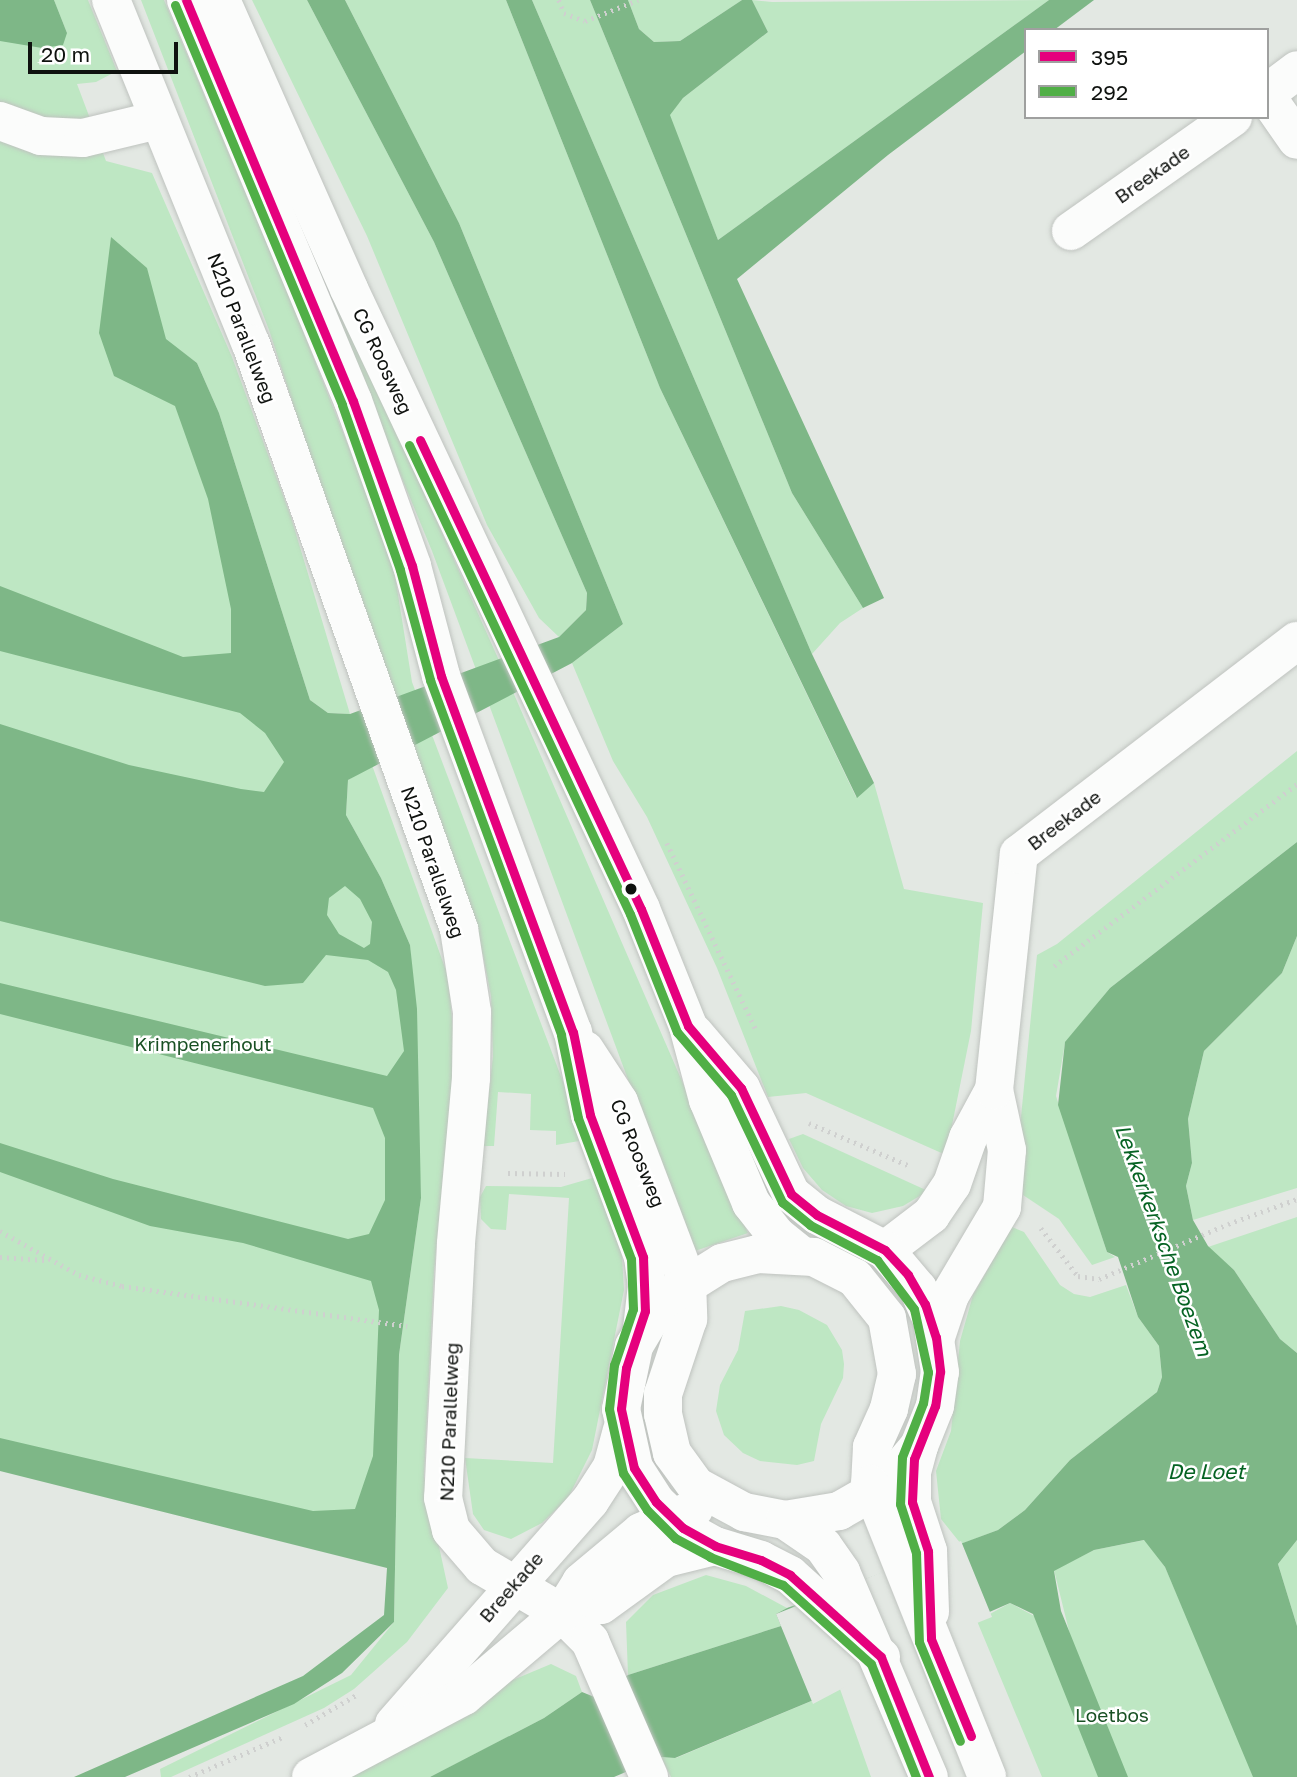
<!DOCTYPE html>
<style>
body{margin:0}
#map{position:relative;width:1297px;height:1777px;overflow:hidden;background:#e3e8e3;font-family:"Golos Text",sans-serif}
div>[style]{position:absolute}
.green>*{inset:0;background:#bee7c3}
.water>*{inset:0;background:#7eb787}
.pier>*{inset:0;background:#e3e8e3}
.path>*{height:4.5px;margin-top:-2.25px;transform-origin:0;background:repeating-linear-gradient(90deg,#cfd0cf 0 2px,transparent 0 7px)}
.roads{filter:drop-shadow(0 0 2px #bfc3bf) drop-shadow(0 0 2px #bfc3bf)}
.minor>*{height:38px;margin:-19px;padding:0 19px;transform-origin:19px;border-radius:19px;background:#fbfcfb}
.major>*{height:38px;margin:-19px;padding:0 19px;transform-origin:19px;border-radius:19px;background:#fbfcfb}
.bus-1>*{height:9px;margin:-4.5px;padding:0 4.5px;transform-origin:4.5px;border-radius:4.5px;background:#e5007d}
.bus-2>*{height:9px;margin:-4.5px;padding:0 4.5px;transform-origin:4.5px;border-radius:4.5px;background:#50af46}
.dots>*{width:19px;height:19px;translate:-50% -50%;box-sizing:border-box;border:4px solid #fff;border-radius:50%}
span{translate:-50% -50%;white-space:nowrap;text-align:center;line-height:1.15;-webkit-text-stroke:5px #fff;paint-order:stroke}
.street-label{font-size:19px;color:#0f120f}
.park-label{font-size:19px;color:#185023}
.water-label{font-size:21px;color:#066323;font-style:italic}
.legend{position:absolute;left:1024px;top:28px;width:245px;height:91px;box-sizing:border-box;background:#fff;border:2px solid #9fa09f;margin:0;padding:9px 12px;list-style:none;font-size:21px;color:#0f120f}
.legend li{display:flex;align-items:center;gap:14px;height:35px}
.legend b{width:35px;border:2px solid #9fa09f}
.scale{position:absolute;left:28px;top:42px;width:150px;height:32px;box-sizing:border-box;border:4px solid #0f120f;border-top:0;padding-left:9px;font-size:21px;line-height:24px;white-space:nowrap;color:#0f120f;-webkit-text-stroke:5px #fff;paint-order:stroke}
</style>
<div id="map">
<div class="green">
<div style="clip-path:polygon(0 0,67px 33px,54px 0,88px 0,117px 71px,96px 82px,77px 84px,106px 161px,152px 173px,232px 357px,291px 517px,350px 714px,328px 713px,310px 700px,219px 413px,197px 363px,177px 348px,407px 985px,381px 1546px,0 1456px)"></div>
<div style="clip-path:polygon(141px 0,164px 0,294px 308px,392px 557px,412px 682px,585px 1140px,556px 1145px,556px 1131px,530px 1130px,531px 1094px,498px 1092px,494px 1146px,483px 1146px,493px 1056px,491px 996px,483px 955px,387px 694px,269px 330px)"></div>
<div style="clip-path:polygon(204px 0,510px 685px,748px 1233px,692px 1252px,432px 551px)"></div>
<div style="clip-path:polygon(252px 0,307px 0,434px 242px,587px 593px,586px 610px,559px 637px,539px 618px,487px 525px,367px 236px)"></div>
<div style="clip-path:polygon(345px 0,506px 0,660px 388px,856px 797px,874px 783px,904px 889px,983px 903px,971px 1031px,946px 1155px,806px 1093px,768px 1097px,717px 968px,647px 817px,613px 761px,572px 663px,623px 624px,459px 223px)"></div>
<div style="clip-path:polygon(532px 0,590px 0,792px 493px,863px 608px,840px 623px,812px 654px)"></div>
<div style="clip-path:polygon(628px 0,742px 0,680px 41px,654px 42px,639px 29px)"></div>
<div style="clip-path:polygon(752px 0,772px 2px,1049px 0,718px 240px,669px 115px,683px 98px,768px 32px)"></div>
<div style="clip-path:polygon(1297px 751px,1297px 842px,1110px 988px,1065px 1043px,1056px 1096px,1107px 1252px,1115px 1257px,1092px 1265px,1059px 1219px,1023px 1195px,1020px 1127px,1037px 955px,1057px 944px)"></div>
<div style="clip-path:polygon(372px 765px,448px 976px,455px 1051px,434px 1272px,424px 1477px,448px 1588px,407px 1642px,354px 1689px,324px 1708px,171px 1777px,161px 1777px,160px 1769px,351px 1675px,394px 1622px,399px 1355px,421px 1198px,410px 945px,381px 878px,346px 815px,348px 780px)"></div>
<div style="clip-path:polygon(1297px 936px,1297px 1188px,1193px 1220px,1186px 1186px,1192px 1163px,1188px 1119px,1204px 1051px,1282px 973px)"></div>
<div style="clip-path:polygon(803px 1134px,928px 1191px,903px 1206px,872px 1213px,846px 1206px,822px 1190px,803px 1168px,789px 1139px)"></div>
<div style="clip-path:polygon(599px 1176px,622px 1256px,624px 1290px,592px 1450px,568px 1498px,542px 1523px,511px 1539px,484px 1530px,473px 1514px,465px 1458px,553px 1463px,569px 1198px,509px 1194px,506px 1230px,491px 1229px,481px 1219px,480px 1197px,486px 1186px,561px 1187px)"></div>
<div style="clip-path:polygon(1297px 1217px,1297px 1353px,1280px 1339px,1234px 1270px,1208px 1247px)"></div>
<div style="clip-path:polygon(1012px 1227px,1024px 1232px,1060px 1285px,1074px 1294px,1090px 1297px,1126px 1285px,1138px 1317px,1159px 1346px,1162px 1377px,1157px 1392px,1070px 1460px,1025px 1510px,998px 1530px,961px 1544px,941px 1519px,936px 1471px,951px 1431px,960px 1341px,973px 1295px)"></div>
<div style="clip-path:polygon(781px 1306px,799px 1310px,827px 1325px,842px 1350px,844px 1364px,843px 1378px,821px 1424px,814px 1461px,797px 1465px,760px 1461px,743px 1453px,724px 1435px,716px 1411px,720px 1385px,738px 1350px,745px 1311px)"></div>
<div style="clip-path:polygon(1145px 1540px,1165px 1567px,1224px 1704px,1297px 1777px,1042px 1777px,977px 1621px,1010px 1603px,1070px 1635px,1054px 1570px,1094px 1550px)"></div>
<div style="clip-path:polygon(1297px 1540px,1297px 1626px,1278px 1564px)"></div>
<div style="clip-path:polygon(706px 1575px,746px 1586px,787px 1608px,776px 1614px,781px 1626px,628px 1675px,626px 1622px,653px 1595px)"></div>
<div style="clip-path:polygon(551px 1664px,576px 1676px,582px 1692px,544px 1718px,440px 1772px,430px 1777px,331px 1777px,458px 1703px)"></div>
<div style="clip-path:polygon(840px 1689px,871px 1777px,671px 1777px,661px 1757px,676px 1758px)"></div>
</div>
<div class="water">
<div style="clip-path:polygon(0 0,54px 0,67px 33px,63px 45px,42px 48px,0 41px)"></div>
<div style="clip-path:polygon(evenodd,307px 0,345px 0,459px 223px,623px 624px,572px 663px,348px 780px,346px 815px,381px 878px,410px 945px,417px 1009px,421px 1198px,399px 1355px,394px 1622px,342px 1673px,294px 1704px,125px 1777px,74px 1777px,303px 1676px,384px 1615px,387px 1568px,0 1471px,0 1438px,313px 1511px,355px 1509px,373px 1456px,379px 1310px,371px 1281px,243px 1243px,150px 1226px,0 1172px,0 1143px,113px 1179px,348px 1239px,369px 1234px,385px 1200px,385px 1138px,373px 1108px,0 1014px,0 983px,387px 1076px,404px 1051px,396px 990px,388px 972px,368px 960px,326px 955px,303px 983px,265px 986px,0 921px,0 724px,129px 765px,241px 789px,264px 792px,284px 762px,265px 733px,240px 713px,0 651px,0 586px,183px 657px,231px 653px,231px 609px,208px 499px,175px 406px,114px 376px,99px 333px,111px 237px,147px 268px,166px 339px,197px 363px,219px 413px,310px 700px,328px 713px,350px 714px,559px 637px,586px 610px,587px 593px,434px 242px,307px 0,345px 886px,360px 899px,372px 922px,370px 944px,364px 948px,339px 934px,327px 915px,329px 898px,345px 886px)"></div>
<div style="clip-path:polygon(506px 0,532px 0,812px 654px,874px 783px,857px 798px,660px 388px)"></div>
<div style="clip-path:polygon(590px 0,628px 0,639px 29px,654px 42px,680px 41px,742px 0,752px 0,768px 32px,683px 98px,670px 115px,718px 240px,1049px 0,1094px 0,1054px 30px,1026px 30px,1026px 51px,888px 155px,737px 279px,884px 598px,863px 608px,792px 493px)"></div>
<div style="clip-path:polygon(1297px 842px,1297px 936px,1282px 973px,1204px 1051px,1188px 1119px,1192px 1163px,1186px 1186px,1193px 1220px,1208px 1246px,1234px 1270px,1280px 1339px,1297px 1353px,1297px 1540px,1278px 1564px,1297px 1626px,1297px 1777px,1253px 1777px,1165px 1567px,1144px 1540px,1094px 1550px,1054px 1571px,1061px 1611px,1128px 1777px,1098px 1777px,1033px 1614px,1010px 1603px,930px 1638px,840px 1689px,675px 1758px,661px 1757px,614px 1777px,430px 1777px,544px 1718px,582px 1692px,597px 1698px,628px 1675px,781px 1626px,776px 1614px,787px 1608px,998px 1530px,1025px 1510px,1070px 1460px,1157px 1392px,1162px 1377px,1159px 1346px,1138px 1317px,1118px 1257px,1107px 1252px,1058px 1105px,1065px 1042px,1110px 988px)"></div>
</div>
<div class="pier">
<div style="clip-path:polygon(961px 1541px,992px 1617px,932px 1641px,813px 1704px,776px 1614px)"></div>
</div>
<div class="path">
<div style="left:559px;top:0;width:14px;rotate:69deg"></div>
<div style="left:564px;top:13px;width:22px;rotate:21deg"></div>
<div style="left:585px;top:21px;width:57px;rotate:-21.6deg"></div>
<div style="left:667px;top:843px;width:209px;rotate:64.5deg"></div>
<div style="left:1054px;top:966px;width:304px;rotate:-36.8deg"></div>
<div style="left:809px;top:1123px;width:110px;rotate:23.1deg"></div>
<div style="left:508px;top:1173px;width:57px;rotate:1deg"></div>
<div style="left:1041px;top:1228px;width:61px;rotate:52.4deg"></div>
<div style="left:1078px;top:1276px;width:21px;rotate:8deg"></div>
<div style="left:1099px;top:1279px;width:140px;rotate:-23.1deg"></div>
<div style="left:1228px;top:1224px;width:73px;rotate:-19.9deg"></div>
<div style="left:0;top:1231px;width:90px;rotate:29.1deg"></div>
<div style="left:79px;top:1275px;width:44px;rotate:14.3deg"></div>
<div style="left:122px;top:1286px;width:288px;rotate:8deg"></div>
<div style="left:0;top:1257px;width:45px;rotate:3.8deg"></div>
<div style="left:305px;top:1725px;width:61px;rotate:-30.3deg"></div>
<div style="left:189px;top:1777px;width:104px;rotate:-23.1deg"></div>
</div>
<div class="roads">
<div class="minor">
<div style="left:111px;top:0;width:371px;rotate:67.9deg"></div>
<div style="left:251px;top:344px;width:621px;rotate:70.43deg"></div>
<div style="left:459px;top:929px;width:84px;rotate:81.1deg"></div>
<div style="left:472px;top:1012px;width:66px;rotate:90.9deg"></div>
<div style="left:471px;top:1078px;width:167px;rotate:95.2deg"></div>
<div style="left:456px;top:1244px;width:254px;rotate:92.9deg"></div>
<div style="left:443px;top:1498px;width:33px;rotate:76deg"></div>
<div style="left:451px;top:1530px;width:48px;rotate:49.3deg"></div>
<div style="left:482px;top:1566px;width:93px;rotate:30.4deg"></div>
<div style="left:562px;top:1613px;width:40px;rotate:45deg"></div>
<div style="left:590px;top:1641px;width:148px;rotate:66.5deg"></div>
<div style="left:1267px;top:93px;width:38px;rotate:-37deg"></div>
<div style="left:1267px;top:97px;width:52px;rotate:55.1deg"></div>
<div style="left:0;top:121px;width:44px;rotate:20.1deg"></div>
<div style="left:41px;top:136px;width:42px;rotate:2.7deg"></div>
<div style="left:83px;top:138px;width:77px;rotate:-13.5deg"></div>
<div style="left:1071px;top:231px;width:198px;rotate:-35.1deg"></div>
<div style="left:885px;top:1250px;width:58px;rotate:-37.3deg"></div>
<div style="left:931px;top:1215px;width:37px;rotate:-56deg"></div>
<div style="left:952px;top:1184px;width:49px;rotate:-70.8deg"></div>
<div style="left:968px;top:1138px;width:55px;rotate:-61.6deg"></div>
<div style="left:936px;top:1337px;width:44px;rotate:-71.6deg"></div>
<div style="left:950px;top:1295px;width:102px;rotate:-59.4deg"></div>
<div style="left:1002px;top:1207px;width:57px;rotate:-85deg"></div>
<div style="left:1007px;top:1150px;width:61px;rotate:-102.2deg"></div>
<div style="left:994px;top:1090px;width:237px;rotate:-84deg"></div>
<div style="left:1019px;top:854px;width:350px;rotate:-37.5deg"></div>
</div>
<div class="major">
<div style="left:186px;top:0;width:434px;rotate:67.4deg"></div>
<div style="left:353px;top:401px;width:175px;rotate:70.3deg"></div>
<div style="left:412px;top:566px;width:114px;rotate:75.2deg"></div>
<div style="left:441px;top:676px;width:380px;rotate:69.7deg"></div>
<div style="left:573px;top:1032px;width:85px;rotate:78.4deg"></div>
<div style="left:590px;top:1115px;width:152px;rotate:69.5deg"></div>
<div style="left:643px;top:1257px;width:28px;rotate:82deg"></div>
<div style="left:647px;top:1285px;width:44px;rotate:96.5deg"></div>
<div style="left:221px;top:0;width:316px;rotate:66.1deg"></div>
<div style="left:349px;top:289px;width:685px;rotate:64.78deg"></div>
<div style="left:641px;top:909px;width:126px;rotate:68.1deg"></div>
<div style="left:688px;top:1026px;width:77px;rotate:74.9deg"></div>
<div style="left:708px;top:1100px;width:112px;rotate:67.3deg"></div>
<div style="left:751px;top:1203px;width:41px;rotate:52deg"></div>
<div style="left:776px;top:1235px;width:28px;rotate:39deg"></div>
<div style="left:585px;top:1050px;width:62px;rotate:56.8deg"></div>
<div style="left:619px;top:1102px;width:191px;rotate:69.2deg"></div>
<div style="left:687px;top:1281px;width:38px;rotate:88deg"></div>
<div style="left:688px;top:1319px;width:79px;rotate:108.4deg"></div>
<div style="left:663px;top:1394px;width:20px;rotate:90deg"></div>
<div style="left:663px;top:1414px;width:40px;rotate:77deg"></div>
<div style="left:672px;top:1453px;width:41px;rotate:54deg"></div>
<div style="left:696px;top:1486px;width:55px;rotate:28.4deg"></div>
<div style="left:744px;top:1512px;width:42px;rotate:11deg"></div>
<div style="left:785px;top:1520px;width:55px;rotate:-9.5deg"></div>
<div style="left:839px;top:1511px;width:56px;rotate:-29.7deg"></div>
<div style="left:888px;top:1483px;width:48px;rotate:-50deg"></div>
<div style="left:919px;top:1446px;width:43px;rotate:-68.2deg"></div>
<div style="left:935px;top:1406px;width:34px;rotate:-82deg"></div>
<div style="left:940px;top:1372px;width:53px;rotate:-98.7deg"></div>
<div style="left:932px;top:1320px;width:34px;rotate:-114deg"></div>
<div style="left:918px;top:1289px;width:51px;rotate:-130.2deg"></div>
<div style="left:885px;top:1250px;width:76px;rotate:-152.8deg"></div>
<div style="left:817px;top:1215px;width:33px;rotate:-141deg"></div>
<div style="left:791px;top:1194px;width:117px;rotate:-115.3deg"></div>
<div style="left:741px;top:1088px;width:72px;rotate:-130.5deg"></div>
<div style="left:919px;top:1446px;width:28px;rotate:105deg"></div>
<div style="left:912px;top:1473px;width:29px;rotate:90deg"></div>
<div style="left:912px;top:1502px;width:52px;rotate:71.9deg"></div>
<div style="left:928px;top:1551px;width:61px;rotate:88.1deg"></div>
<div style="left:785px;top:1520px;width:46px;rotate:34.4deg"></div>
<div style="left:823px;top:1546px;width:32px;rotate:55deg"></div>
<div style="left:841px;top:1572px;width:223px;rotate:66.8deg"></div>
<div style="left:562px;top:1613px;width:40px;rotate:-12deg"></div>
<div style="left:601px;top:1605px;width:80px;rotate:-35.9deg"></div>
<div style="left:666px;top:1558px;width:50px;rotate:-13.8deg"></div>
<div style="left:881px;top:1657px;width:122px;rotate:-138deg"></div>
<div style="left:790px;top:1575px;width:33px;rotate:-153deg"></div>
<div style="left:761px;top:1560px;width:48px;rotate:-163.1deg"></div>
<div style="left:715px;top:1546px;width:37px;rotate:-151deg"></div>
<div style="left:683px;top:1528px;width:37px;rotate:-136deg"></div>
<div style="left:656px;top:1502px;width:40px;rotate:-122.9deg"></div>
<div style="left:634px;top:1468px;width:60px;rotate:-102.4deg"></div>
<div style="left:621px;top:1409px;width:64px;rotate:-78.3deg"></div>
<div style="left:634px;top:1346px;width:52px;rotate:-59deg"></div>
<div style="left:661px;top:1301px;width:72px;rotate:-31.9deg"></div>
<div style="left:722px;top:1263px;width:37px;rotate:-14deg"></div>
<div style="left:758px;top:1254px;width:56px;rotate:3.1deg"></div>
<div style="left:814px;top:1257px;width:46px;rotate:27.1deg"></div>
<div style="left:855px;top:1278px;width:51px;rotate:51.3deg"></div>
<div style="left:887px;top:1318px;width:57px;rotate:79.9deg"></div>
<div style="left:897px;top:1374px;width:36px;rotate:103deg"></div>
<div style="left:889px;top:1409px;width:42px;rotate:114.1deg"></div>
<div style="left:872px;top:1447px;width:37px;rotate:93deg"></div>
<div style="left:870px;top:1484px;width:315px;rotate:68.2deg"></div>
<div style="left:394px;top:1724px;width:297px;rotate:-48.7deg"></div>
<div style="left:590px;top:1501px;width:40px;rotate:-57.1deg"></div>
<div style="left:612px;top:1467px;width:38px;rotate:-75deg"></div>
<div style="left:311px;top:1777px;width:173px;rotate:-27.9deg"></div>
<div style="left:464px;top:1696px;width:128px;rotate:-40.3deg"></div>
<div style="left:562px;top:1613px;width:36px;rotate:-58deg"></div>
<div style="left:581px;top:1582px;width:78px;rotate:-39.8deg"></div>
<div style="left:641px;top:1532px;width:58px;rotate:-23.5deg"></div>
</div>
</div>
<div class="bus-1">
<div style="left:186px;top:0;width:434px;rotate:67.4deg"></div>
<div style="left:353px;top:401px;width:175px;rotate:70.3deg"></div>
<div style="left:412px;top:566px;width:114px;rotate:75.2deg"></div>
<div style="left:441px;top:676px;width:380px;rotate:69.7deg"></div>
<div style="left:573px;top:1032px;width:85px;rotate:78.4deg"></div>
<div style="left:590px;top:1115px;width:152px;rotate:69.5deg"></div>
<div style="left:643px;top:1257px;width:54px;rotate:87.9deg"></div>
<div style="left:645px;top:1311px;width:60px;rotate:108.4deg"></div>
<div style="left:626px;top:1368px;width:41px;rotate:97deg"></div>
<div style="left:621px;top:1409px;width:60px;rotate:77.6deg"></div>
<div style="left:634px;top:1468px;width:40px;rotate:57.1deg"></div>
<div style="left:656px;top:1502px;width:37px;rotate:44deg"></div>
<div style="left:683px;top:1528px;width:37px;rotate:29deg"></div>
<div style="left:715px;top:1546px;width:48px;rotate:16.9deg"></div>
<div style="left:761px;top:1560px;width:33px;rotate:27deg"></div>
<div style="left:790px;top:1575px;width:122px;rotate:42deg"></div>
<div style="left:881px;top:1657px;width:129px;rotate:68.2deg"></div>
<div style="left:420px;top:440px;width:518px;rotate:64.77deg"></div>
<div style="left:641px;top:909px;width:126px;rotate:68.1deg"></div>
<div style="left:688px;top:1026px;width:82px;rotate:49.5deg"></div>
<div style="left:741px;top:1088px;width:117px;rotate:64.7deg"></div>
<div style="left:791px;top:1194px;width:33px;rotate:39deg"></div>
<div style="left:817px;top:1215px;width:76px;rotate:27.2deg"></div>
<div style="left:885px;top:1250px;width:34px;rotate:47deg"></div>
<div style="left:908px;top:1275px;width:34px;rotate:60deg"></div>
<div style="left:925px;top:1304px;width:35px;rotate:72deg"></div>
<div style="left:936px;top:1337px;width:35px;rotate:83deg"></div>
<div style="left:940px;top:1372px;width:34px;rotate:98deg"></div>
<div style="left:935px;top:1406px;width:57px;rotate:111.6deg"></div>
<div style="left:914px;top:1459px;width:43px;rotate:92.7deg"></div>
<div style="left:912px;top:1502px;width:52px;rotate:71.9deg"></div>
<div style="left:928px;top:1551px;width:88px;rotate:88deg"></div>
<div style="left:931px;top:1639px;width:105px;rotate:67.6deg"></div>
</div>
<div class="bus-2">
<div style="left:175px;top:5px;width:433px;rotate:67.3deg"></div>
<div style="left:342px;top:405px;width:175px;rotate:70.6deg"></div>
<div style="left:400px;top:570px;width:114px;rotate:74.7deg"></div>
<div style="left:430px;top:680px;width:378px;rotate:69.7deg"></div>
<div style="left:561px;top:1035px;width:85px;rotate:78.4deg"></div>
<div style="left:578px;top:1118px;width:151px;rotate:69.4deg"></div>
<div style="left:631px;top:1259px;width:50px;rotate:87.7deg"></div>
<div style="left:633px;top:1309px;width:59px;rotate:108.7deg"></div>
<div style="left:614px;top:1365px;width:44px;rotate:96.5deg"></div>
<div style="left:609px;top:1409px;width:66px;rotate:77.7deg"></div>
<div style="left:623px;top:1473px;width:44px;rotate:57deg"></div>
<div style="left:647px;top:1510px;width:40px;rotate:45deg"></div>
<div style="left:675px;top:1538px;width:40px;rotate:28deg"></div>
<div style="left:710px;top:1557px;width:78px;rotate:21deg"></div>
<div style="left:783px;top:1585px;width:118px;rotate:41.9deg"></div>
<div style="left:871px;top:1664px;width:122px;rotate:68.3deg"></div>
<div style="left:409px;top:445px;width:518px;rotate:64.77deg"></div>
<div style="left:630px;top:914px;width:127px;rotate:68.3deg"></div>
<div style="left:677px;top:1032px;width:83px;rotate:49.4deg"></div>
<div style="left:731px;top:1095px;width:119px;rotate:64.5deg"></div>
<div style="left:782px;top:1202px;width:36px;rotate:39deg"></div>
<div style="left:810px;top:1225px;width:76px;rotate:27.6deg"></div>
<div style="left:877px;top:1260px;width:61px;rotate:52.9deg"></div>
<div style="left:914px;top:1309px;width:65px;rotate:77.5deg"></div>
<div style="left:928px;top:1372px;width:31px;rotate:99deg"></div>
<div style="left:923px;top:1403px;width:58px;rotate:111.3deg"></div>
<div style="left:902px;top:1457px;width:47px;rotate:92.4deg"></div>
<div style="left:900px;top:1504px;width:52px;rotate:71.9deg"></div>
<div style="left:916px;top:1553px;width:89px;rotate:88.1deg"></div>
<div style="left:919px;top:1642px;width:107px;rotate:67.5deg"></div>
</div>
<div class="dots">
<div style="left:631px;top:889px;background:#0f120f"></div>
</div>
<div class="street-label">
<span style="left:1152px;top:174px;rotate:-35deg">Breekade</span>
<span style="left:242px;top:328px;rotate:69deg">N210 Parallelweg</span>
<span style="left:383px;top:361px;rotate:65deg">CG Roosweg</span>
<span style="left:1064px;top:820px;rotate:-37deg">Breekade</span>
<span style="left:433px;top:862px;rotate:71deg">N210 Parallelweg</span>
<span style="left:638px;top:1153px;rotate:68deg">CG Roosweg</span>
<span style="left:449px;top:1422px;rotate:-88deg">N210 Parallelweg</span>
<span style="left:511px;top:1587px;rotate:-49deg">Breekade</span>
</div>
<div class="park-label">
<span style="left:203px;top:1044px">Krimpenerhout</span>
<span style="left:1112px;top:1715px">Loetbos</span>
</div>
<div class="water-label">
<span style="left:1164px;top:1240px;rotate:70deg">Lekkerkerksche Boezem</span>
<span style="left:1206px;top:1471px">De Loet</span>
</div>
<ul class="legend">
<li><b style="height:9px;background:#e5007d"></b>395</li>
<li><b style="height:9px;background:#50af46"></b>292</li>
</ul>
<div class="scale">20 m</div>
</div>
